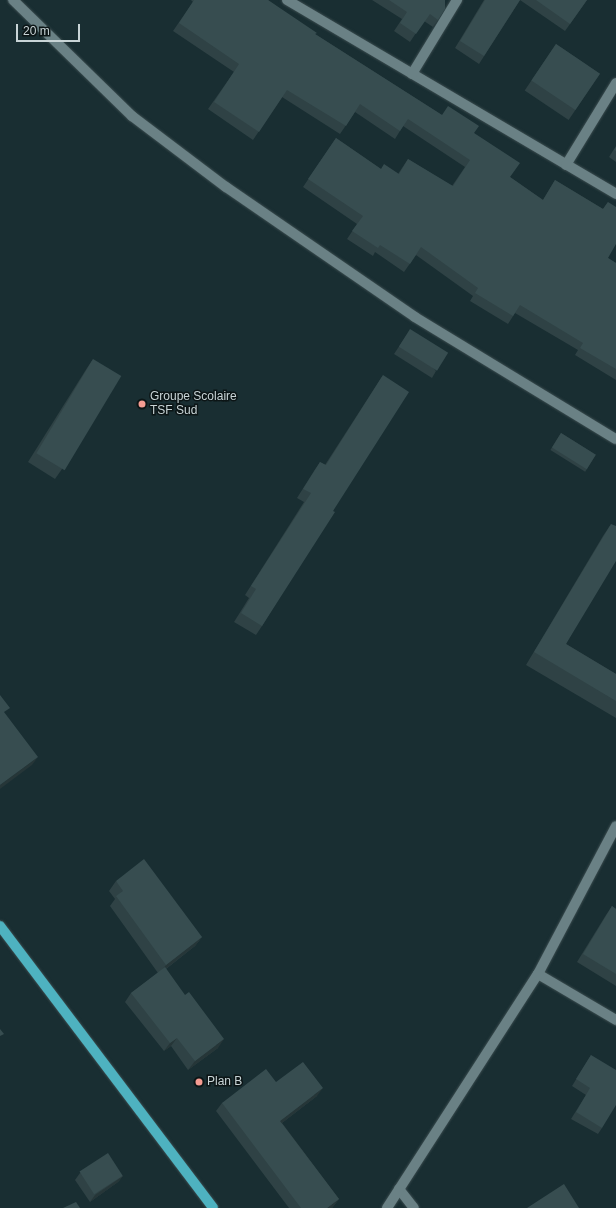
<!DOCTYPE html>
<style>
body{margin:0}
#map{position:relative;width:616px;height:1208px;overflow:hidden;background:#192e32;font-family:Helvetica,sans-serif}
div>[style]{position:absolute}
.roads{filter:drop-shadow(0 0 1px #3a4b4e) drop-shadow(0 0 1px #3a4b4e)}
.minor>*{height:10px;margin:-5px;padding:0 5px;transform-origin:5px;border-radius:5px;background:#6a8185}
.major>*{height:10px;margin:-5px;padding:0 5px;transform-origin:5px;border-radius:5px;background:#4eb2c0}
.wall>*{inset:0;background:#2f4245;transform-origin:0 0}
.shaded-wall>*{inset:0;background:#263638}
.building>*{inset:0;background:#374d50;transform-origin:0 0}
.dots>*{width:11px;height:11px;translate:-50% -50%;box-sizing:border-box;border:2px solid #0c1516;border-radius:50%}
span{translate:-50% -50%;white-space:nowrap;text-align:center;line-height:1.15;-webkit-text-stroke:3px #0c1516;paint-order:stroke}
.poi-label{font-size:12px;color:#c8d4d6}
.left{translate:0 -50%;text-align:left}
.scale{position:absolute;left:16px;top:24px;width:64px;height:18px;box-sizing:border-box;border:2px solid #c8d4d6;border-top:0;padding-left:5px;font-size:12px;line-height:14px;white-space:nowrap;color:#c8d4d6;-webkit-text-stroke:3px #0c1516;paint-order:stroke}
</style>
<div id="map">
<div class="roads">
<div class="minor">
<div style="left:13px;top:0;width:166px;rotate:44.3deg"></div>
<div style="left:132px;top:116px;width:118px;rotate:37.1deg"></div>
<div style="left:226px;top:187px;width:229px;rotate:34.5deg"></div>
<div style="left:415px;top:317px;width:235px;rotate:31.3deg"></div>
<div style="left:287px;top:0;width:382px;rotate:30.5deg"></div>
<div style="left:412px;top:74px;width:87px;rotate:-58.7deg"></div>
<div style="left:566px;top:165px;width:96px;rotate:-58.6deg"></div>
<div style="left:538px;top:974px;width:91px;rotate:30.5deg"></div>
<div style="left:399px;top:1189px;width:24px;rotate:52deg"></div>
<div style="left:387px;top:1208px;width:278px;rotate:-57.2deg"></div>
<div style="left:538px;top:974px;width:167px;rotate:-62.2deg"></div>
</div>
<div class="major">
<div style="left:0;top:926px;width:353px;rotate:52.9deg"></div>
</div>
</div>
<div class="wall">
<div style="clip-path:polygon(191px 0,268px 0,315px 34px,442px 115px,474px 133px,510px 177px,543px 200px,555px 180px,603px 209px,608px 202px,608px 258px,616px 263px,616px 380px,575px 355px,578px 350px,515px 313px,508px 324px,470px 301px,473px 296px,416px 255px,404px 272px,375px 252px,373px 256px,347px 239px,357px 224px,303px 187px,336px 138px,381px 169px,398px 174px,408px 159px,452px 186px,465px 167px,403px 126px,395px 139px,355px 112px,340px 134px,282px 97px,253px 140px,208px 109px,234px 72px,173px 31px,193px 2px)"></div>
<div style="clip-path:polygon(372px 0,445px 0,438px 20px,433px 27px,424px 21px,410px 42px,394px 31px,402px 19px)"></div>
<div style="clip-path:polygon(484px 0,587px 0,565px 31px,520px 0,479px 64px,455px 48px)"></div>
<div style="left:556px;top:44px;width:53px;height:56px;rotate:34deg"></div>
<div style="clip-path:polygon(616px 146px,616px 162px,609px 157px)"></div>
<div style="clip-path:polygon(406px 336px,436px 371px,432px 378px,394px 354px)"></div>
<div style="clip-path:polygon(93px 359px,62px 469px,55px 479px,28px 462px,87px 368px)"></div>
<div style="clip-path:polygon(383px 375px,333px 511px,262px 626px,256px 635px,234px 622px,249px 598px,245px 595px,304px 502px,297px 498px,314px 471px,320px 462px,325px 465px)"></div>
<div style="left:561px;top:433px;width:41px;height:20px;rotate:32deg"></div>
<div style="clip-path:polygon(611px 524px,566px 644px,616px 674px,616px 718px,526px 665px,603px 536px)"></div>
<div style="clip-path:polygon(116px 881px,202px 937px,195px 946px,166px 969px,218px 1048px,188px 1070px,171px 1046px,164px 1051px,125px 1002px,131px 993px,158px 973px,110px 906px,115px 899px,109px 891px)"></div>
<div style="clip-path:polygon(612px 906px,616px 909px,616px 986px,577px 962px,606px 915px)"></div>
<div style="clip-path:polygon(591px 1055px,602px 1128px,598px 1134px,571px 1119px,586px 1095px,572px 1086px)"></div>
<div style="clip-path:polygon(276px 1082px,317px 1096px,282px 1123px,339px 1199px,332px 1208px,289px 1208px,216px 1111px,222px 1103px)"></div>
<div style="clip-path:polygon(80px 1173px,123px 1176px,118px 1182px,90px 1202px,75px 1180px)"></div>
</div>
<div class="shaded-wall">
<div style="clip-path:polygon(38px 757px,32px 765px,0 789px,0 785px)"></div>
<div style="clip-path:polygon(202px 937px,195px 946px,159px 974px,166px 965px)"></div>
<div style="clip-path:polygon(177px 1038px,171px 1046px,164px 1051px,170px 1043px)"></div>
<div style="clip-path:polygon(224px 1039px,218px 1048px,188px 1070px,195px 1061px)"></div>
<div style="clip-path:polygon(323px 1088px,317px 1096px,274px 1129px,280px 1121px)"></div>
<div style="clip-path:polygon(123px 1176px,118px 1182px,90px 1202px,95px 1195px)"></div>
<div style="clip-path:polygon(339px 1199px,332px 1208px,327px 1208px)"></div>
</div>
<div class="building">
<div style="clip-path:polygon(194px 0,268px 0,317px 33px,315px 34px,442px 115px,448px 106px,479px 126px,474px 133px,520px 163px,510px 177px,543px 200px,555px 180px,603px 209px,608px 202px,616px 207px,616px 244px,608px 258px,616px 263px,616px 369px,580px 348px,583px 343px,520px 305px,513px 316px,475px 293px,478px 288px,421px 247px,410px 264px,380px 245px,378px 248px,352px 231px,363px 216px,308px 179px,336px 138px,381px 169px,384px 164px,399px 174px,408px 159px,453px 186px,470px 160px,408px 119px,400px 131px,360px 104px,346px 126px,287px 90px,259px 132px,214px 102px,239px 64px,179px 23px)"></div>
<div style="clip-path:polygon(389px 0,445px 0,445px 9px,438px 20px,430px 14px,416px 34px,400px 23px,407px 12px)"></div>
<div style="clip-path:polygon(485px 0,520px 0,484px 56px,460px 41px)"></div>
<div style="clip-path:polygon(536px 0,587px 0,570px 24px)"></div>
<div style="left:556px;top:44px;width:53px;height:44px;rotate:34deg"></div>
<div style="clip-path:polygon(616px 147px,616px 151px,614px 150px)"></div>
<div style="left:410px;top:329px;width:45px;height:21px;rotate:32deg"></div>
<div style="left:93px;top:359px;width:33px;height:110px;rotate:31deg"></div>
<div style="clip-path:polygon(383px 375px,409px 392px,333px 511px,335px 512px,262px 626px,241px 613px,256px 589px,251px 586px,311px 493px,303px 489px,320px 462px,326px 465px)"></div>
<div style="left:561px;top:433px;width:41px;height:17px;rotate:32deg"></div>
<div style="clip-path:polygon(611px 524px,616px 526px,616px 561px,566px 644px,616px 674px,616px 701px,534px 652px)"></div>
<div style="clip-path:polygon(0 695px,10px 708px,4px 712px,38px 757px,0 785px)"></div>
<div style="clip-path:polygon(144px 859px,202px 937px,166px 965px,116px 896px,123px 891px,116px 881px)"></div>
<div style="clip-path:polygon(612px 906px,616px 909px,616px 974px,583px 954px)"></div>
<div style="clip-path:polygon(165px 967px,185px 995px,189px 992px,224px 1039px,195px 1061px,177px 1038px,170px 1043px,131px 993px)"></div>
<div style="clip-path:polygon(0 1029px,4px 1034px,0 1036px)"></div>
<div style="clip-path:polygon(591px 1055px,616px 1070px,616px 1105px,602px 1128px,576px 1112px,590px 1088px,576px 1079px)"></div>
<div style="clip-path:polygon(303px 1062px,323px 1088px,280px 1121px,339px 1199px,327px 1208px,301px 1208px,222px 1103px,266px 1069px,276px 1082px)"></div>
<div style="left:108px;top:1153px;width:27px;height:34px;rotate:57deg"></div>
<div style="clip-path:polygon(564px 1184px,579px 1208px,527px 1208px)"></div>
<div style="clip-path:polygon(76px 1202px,80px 1208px,63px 1208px)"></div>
</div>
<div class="dots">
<div style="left:142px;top:404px;background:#f59c92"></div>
<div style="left:199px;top:1082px;background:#f59c92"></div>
</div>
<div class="poi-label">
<span class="left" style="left:150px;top:404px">Groupe Scolaire<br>TSF Sud</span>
<span class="left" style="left:207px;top:1082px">Plan B</span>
</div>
<div class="scale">20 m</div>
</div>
